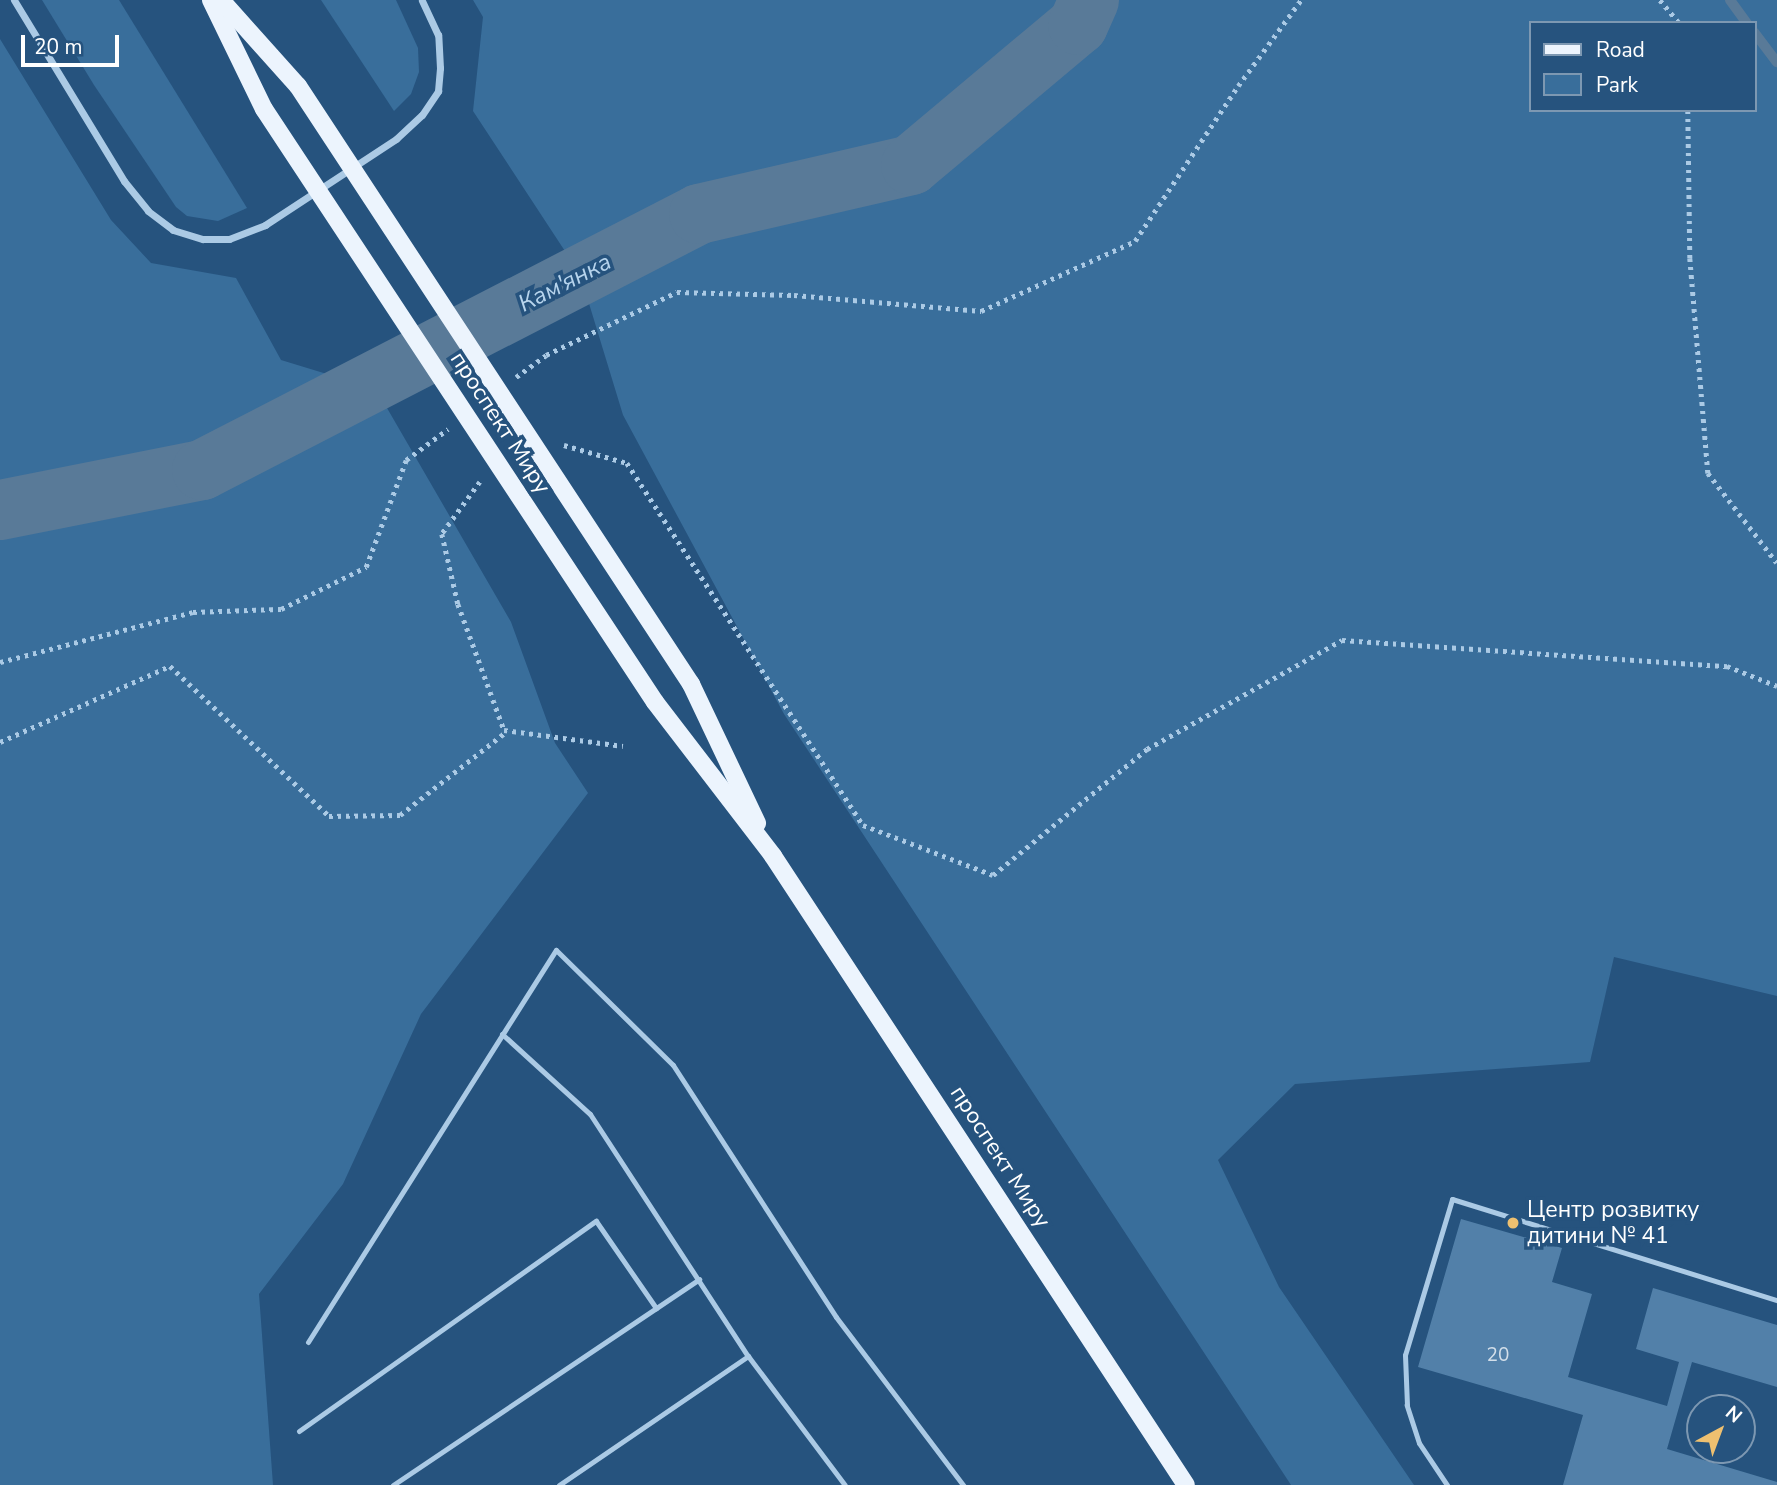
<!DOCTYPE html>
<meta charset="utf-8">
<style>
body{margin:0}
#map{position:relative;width:1777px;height:1485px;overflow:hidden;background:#26537e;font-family:"Nunito Sans",sans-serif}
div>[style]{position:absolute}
.green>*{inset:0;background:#396e9b}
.stream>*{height:10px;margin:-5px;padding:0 5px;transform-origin:5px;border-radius:5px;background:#597a98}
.river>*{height:60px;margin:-30px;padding:0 30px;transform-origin:30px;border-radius:30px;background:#597a98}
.building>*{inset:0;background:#5280a9}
.path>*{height:4.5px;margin-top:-2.25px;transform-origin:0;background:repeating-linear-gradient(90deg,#abcae5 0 3.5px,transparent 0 8.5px)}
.lane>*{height:5px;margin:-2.5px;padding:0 2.5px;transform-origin:2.5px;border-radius:2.5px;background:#abcae5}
.street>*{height:7px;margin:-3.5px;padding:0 3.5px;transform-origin:3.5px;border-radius:3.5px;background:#abcae5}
.primary>*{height:18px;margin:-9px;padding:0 9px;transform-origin:9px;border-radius:9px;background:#ecf4fd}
.primary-bridge>*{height:18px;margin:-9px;padding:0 9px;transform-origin:9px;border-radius:9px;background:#ecf4fd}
.dots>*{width:19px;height:19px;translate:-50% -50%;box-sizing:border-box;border:4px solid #26537e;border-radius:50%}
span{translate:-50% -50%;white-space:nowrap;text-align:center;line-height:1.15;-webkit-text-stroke:7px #26537e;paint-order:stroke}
.number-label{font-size:19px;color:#d4dfea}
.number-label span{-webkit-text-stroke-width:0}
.street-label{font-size:23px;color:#fff}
.poi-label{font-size:23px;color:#fff}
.left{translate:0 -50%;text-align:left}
.water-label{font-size:24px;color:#b7d4ed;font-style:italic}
.legend{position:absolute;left:1529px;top:21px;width:228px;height:91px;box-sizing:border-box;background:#26537e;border:2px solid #7d98b2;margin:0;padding:9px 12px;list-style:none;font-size:21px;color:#fff}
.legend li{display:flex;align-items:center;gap:14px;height:35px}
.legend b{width:35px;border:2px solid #7d98b2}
.north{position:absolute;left:1686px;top:1394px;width:70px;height:70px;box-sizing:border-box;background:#26537e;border:2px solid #7d98b2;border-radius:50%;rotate:41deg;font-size:19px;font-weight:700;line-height:28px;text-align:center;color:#fff}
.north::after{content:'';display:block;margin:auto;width:24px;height:32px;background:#eec070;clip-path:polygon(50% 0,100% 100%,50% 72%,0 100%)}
.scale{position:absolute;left:21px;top:35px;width:98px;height:32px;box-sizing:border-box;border:4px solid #fff;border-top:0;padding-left:9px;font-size:21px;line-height:24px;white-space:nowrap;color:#fff;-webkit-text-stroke:5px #26537e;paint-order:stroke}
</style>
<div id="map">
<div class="green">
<div style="clip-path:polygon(42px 0,119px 0,247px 208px,218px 221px,187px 216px,176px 207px,94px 85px)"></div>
<div style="clip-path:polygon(321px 0,396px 0,418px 48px,419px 72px,411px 94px,394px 111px)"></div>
<div style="clip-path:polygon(evenodd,473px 0,1777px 0,1777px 996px,1614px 957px,1590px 1062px,1295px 1084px,1218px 1160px,1279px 1287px,1414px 1485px,1291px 1485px,784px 714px,623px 415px,580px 274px,473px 111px,483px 17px,473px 0,1530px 23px,1754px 23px,1754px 110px,1530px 110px,1530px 23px)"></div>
<div style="clip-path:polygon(0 39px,111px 220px,151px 263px,236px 278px,281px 360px,376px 389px,511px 622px,555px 743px,588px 793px,421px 1014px,343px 1184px,259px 1294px,273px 1485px,0 1485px)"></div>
</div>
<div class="stream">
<div style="left:1730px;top:0;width:29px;rotate:54deg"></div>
<div style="left:1754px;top:32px;width:38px;rotate:53deg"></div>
</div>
<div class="river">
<div style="left:0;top:510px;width:206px;rotate:-11.2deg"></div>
<div style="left:202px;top:470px;width:559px;rotate:-27.25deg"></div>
<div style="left:699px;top:214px;width:218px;rotate:-13deg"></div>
<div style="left:911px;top:165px;width:218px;rotate:-40deg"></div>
<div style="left:1078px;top:25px;width:27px;rotate:-66deg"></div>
</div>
<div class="building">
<div style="clip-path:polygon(1461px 1219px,1562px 1248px,1552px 1282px,1592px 1294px,1568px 1377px,1667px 1406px,1679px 1362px,1636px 1349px,1653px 1288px,1777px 1325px,1777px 1387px,1692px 1362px,1667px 1449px,1777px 1482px,1777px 1485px,1563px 1485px,1583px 1415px,1418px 1367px)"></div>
</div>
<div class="path">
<div style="left:1660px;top:0;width:30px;rotate:50deg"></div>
<div style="left:1688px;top:110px;width:148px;rotate:89.2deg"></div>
<div style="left:1690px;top:258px;width:216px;rotate:85.2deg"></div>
<div style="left:1708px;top:473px;width:113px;rotate:52.5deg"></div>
<div style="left:516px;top:377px;width:37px;rotate:-36deg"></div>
<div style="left:546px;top:355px;width:145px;rotate:-25.7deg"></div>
<div style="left:677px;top:292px;width:117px;rotate:1.5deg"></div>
<div style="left:794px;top:295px;width:188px;rotate:4.9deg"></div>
<div style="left:981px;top:311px;width:169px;rotate:-24.4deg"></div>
<div style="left:1135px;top:241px;width:186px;rotate:-56.4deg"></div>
<div style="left:1238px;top:86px;width:107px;rotate:-53.8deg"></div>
<div style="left:564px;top:445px;width:66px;rotate:15.9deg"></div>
<div style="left:627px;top:463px;width:432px;rotate:56.9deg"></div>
<div style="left:863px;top:825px;width:139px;rotate:21deg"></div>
<div style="left:993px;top:875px;width:199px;rotate:-39.3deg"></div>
<div style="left:1147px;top:749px;width:223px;rotate:-29.2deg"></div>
<div style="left:1342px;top:640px;width:386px;rotate:3.9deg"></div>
<div style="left:1727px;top:666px;width:54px;rotate:21.8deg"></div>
<div style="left:480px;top:482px;width:64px;rotate:126.2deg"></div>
<div style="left:442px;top:534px;width:72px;rotate:77.1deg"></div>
<div style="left:458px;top:604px;width:134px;rotate:69.9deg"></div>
<div style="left:504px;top:730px;width:120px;rotate:7.7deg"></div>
<div style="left:0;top:662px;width:199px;rotate:-14.5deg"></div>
<div style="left:193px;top:612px;width:88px;rotate:-2deg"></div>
<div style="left:281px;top:609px;width:95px;rotate:-26.3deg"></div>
<div style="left:366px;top:567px;width:114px;rotate:-69.5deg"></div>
<div style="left:406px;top:460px;width:52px;rotate:-36.4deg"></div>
<div style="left:0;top:742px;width:186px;rotate:-24.1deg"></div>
<div style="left:170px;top:666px;width:219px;rotate:43.3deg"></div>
<div style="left:329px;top:816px;width:71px;rotate:-0.8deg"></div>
<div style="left:400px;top:815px;width:136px;rotate:-38.1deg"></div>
</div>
<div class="lane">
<div style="left:502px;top:1034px;width:119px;rotate:42.3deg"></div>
<div style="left:590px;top:1114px;width:289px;rotate:56.9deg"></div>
<div style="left:748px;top:1356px;width:161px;rotate:53.1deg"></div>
<div style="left:308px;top:1342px;width:464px;rotate:-57.7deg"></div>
<div style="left:556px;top:950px;width:164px;rotate:44.5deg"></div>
<div style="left:673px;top:1065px;width:300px;rotate:57.1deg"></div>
<div style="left:836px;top:1317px;width:211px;rotate:52.9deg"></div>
<div style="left:299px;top:1431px;width:364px;rotate:-35.3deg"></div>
<div style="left:596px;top:1221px;width:106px;rotate:55.4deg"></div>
<div style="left:393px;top:1485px;width:369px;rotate:-33.9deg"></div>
<div style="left:559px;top:1485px;width:229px;rotate:-34.3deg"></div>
<div style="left:1447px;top:1485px;width:50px;rotate:-123.7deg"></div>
<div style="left:1419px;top:1443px;width:40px;rotate:-108deg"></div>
<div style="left:1407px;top:1405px;width:50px;rotate:-92.3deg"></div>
<div style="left:1405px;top:1355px;width:163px;rotate:-73.2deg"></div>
<div style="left:1452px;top:1199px;width:340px;rotate:17.3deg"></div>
</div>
<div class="street">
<div style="left:14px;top:0;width:212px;rotate:58.7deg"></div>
<div style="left:124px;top:181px;width:38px;rotate:51deg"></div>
<div style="left:148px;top:211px;width:31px;rotate:37deg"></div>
<div style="left:173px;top:230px;width:31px;rotate:17deg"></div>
<div style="left:203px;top:239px;width:26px"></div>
<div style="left:229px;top:239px;width:39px;rotate:-21deg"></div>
<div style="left:265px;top:225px;width:157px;rotate:-33.3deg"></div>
<div style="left:396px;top:139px;width:35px;rotate:-43deg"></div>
<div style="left:422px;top:115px;width:29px;rotate:-56deg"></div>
<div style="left:438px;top:91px;width:23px;rotate:-85deg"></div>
<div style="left:440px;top:68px;width:33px;rotate:-93deg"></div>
<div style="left:438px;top:35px;width:38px;rotate:-115deg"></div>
</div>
<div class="primary">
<div style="left:211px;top:0;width:121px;rotate:64.1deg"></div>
<div style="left:221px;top:0;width:115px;rotate:48.2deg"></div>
<div style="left:691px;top:684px;width:154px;rotate:64.6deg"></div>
<div style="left:655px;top:702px;width:194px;rotate:52.5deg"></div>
<div style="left:773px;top:856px;width:752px;rotate:56.71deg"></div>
</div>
<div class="primary-bridge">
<div style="left:298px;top:86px;width:716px;rotate:56.69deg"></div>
<div style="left:264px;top:109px;width:710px;rotate:56.6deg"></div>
</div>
<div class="dots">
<div style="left:1513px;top:1223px;background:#eec070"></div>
</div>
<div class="number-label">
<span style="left:1498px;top:1356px">20</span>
</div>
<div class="street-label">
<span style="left:500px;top:423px;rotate:57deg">проспект Миру</span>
<span style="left:1000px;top:1157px;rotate:57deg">проспект Миру</span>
</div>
<div class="poi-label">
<span class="left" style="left:1527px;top:1223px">Центр розвитку<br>дитини № 41</span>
</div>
<div class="water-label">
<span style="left:565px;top:283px;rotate:-27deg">Кам'янка</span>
</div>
<ul class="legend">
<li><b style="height:9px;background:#ecf4fd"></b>Road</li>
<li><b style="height:19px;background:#396e9b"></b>Park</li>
</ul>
<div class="north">N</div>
<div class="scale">20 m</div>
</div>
